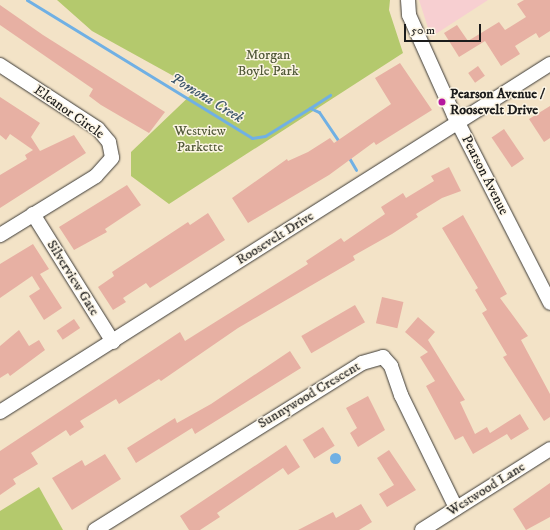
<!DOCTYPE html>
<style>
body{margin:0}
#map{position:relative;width:550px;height:530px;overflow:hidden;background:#f3e3c7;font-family:"IM FELL DW Pica",serif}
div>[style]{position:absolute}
.built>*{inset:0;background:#f7cfd1}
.green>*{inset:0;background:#b4c96d}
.water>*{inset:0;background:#70b0e4}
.round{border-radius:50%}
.stream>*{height:3px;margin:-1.5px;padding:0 1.5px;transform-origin:1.5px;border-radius:1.5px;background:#70b0e4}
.building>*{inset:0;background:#e7b0a3;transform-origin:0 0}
.roads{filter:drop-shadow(0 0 1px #3c3a36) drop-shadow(0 0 1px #3c3a36)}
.minor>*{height:14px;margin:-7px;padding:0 7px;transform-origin:7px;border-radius:7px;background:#fff}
.dots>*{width:11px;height:11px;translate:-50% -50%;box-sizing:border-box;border:2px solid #fcf5e5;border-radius:50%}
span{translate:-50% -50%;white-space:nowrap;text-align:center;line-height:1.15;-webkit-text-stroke:3px #fcf5e5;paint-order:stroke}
.park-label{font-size:14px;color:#515938}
.poi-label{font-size:14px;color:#1c1c1c;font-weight:700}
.left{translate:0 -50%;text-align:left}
.street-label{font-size:14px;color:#1c1c1c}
.water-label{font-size:15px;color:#3e576c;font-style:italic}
.scale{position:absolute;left:404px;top:24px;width:77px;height:18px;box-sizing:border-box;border:2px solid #1c1c1c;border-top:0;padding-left:5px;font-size:12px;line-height:14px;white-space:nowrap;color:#1c1c1c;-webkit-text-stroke:3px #fcf5e5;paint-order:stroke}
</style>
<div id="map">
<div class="built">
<div style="clip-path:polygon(419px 0,488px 0,431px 37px)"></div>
</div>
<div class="green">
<div style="clip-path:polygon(57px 0,390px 0,389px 10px,403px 53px,169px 204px,131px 176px,131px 152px,197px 89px,92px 31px)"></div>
<div style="clip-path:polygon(39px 487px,63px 530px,0 530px,0 511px)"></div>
</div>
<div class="water">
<div class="round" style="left:329.5px;top:452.5px;width:11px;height:11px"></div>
</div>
<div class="stream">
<div style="left:27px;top:0;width:264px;rotate:31.5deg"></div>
<div style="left:252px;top:138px;width:13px;rotate:-9deg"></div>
<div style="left:265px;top:136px;width:53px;rotate:-31.9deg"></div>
<div style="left:310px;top:108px;width:10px;rotate:24deg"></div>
<div style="left:319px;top:112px;width:37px;rotate:56deg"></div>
<div style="left:310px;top:108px;width:24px;rotate:-33deg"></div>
<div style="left:348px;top:156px;width:16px;rotate:60deg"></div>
</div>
<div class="building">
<div style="clip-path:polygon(524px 0,550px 0,550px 31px,539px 38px,536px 33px,515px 46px,520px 54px,501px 66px,485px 41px,459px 57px,444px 33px,457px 25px,468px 41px,499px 22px,505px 30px,526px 17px,517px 4px)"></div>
<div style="clip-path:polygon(0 5px,43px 35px,165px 112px,149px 133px,101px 105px,89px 96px,93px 89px,0 25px)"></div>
<div style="clip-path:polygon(400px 63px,432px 110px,376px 145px,374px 142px,329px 175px,248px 223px,232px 198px,287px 159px,288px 161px,308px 152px,330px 138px,334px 143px,391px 104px,375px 78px)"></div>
<div style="left:478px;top:66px;width:12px;height:12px;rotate:55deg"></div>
<div style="clip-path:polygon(0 97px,40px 123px,31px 137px,40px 151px,74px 135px,86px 153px,0 208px,0 175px,27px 159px,25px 155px,33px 150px,10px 134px,6px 140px,0 135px)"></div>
<div style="clip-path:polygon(550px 106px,550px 138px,544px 142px,529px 119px)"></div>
<div style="left:504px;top:129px;width:36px;height:15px;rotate:56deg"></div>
<div style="clip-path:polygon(449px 167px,461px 191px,442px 198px,416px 214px,418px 217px,392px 234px,353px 256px,355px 260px,238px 328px,161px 381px,159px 379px,119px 404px,116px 399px,80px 421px,84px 427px,70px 436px,66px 430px,31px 453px,38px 464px,13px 479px,16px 484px,0 495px,0 451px,180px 332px,185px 341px,308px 264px,306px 261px,341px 238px,344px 242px,385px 214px,381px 207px,403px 193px,406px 198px,434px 181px,431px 176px)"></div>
<div style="clip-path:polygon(127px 185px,141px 205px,105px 229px,107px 232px,74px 250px,59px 227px)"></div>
<div style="clip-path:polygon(208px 213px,225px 240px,150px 288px,146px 283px,123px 298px,126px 302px,113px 310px,98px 287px,114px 276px,112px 272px,188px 222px,190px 225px)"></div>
<div style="clip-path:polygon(463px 215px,507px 294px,500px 298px,528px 336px,521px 340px,550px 394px,550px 417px,544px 421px,503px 357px,507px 355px,482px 313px,487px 310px,475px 290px,478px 288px,442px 228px)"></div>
<div style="clip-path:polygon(33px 244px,49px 269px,40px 274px,62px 308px,44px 320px,29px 296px,40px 289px,32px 276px,0 298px,0 264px)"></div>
<div style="left:382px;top:297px;width:22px;height:27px;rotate:13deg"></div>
<div style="left:355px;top:305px;width:20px;height:62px;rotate:60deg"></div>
<div style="clip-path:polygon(418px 317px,435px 332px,428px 340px,465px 400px,460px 402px,475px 434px,487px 427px,490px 433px,520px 414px,529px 429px,511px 440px,507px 434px,473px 454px,463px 436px,455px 440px,426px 386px,435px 381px,420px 357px,428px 352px,405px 332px)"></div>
<div style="left:74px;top:319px;width:11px;height:21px;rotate:56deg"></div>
<div style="clip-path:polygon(19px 330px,29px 346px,39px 340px,45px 350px,10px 376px,8px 373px,0 378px,0 346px)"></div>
<div style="clip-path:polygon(290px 351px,301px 368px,195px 434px,192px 428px,136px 463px,127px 448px,175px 418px,177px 423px,211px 404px)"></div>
<div style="clip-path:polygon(368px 396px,385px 430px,358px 447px,350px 433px,357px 428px,346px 408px)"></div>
<div style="left:323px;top:427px;width:22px;height:24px;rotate:58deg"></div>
<div style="clip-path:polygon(286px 445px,300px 467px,288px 475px,283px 468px,217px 513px,220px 517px,200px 530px,189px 530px,180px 516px)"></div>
<div style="clip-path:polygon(389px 450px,416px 490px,387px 507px,379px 494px,394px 485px,377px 458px)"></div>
<div style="clip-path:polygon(105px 454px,121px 479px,72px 510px,52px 478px,82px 460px,85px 466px)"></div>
<div style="clip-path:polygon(550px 483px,550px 517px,526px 530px,513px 509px)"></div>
<div style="clip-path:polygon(361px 504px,372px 522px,359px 530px,298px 530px,333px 512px,336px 518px)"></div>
</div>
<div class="roads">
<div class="minor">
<div style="left:408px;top:0;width:15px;rotate:86deg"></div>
<div style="left:409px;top:15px;width:110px;rotate:65.8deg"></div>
<div style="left:454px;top:115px;width:211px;rotate:62.9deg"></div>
<div style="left:0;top:65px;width:117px;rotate:33.1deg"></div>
<div style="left:98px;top:129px;width:17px;rotate:50deg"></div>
<div style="left:109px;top:142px;width:16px;rotate:79deg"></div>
<div style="left:112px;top:158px;width:24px;rotate:132deg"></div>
<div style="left:96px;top:176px;width:113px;rotate:148.4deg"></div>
<div style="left:33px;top:214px;width:151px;rotate:58deg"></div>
<div style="left:0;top:412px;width:651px;rotate:-32.32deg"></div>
<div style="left:95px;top:530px;width:315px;rotate:-32deg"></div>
<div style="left:362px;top:363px;width:22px;rotate:-16deg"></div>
<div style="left:383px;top:357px;width:12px;rotate:48deg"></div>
<div style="left:391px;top:366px;width:31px;rotate:71deg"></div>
<div style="left:401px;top:395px;width:126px;rotate:64deg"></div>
<div style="left:422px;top:530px;width:151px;rotate:-32.3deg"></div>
</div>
</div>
<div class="dots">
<div style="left:442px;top:102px;background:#b5179e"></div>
</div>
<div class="park-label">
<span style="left:268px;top:63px">Morgan<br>Boyle Park</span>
<span style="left:200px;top:139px">Westview<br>Parkette</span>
</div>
<div class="poi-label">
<span class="left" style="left:450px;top:102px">Pearson Avenue /<br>Roosevelt Drive</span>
</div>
<div class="street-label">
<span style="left:69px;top:112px;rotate:35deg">Eleanor Circle</span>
<span style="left:485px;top:175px;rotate:63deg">Pearson Avenue</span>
<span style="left:275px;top:238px;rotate:-32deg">Roosevelt Drive</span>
<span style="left:73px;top:278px;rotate:58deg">Silverview Gate</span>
<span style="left:309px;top:395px;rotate:-31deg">Sunnywood Crescent</span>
<span style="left:486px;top:489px;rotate:-32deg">Westwood Lane</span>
</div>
<div class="water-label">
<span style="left:207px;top:98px;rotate:31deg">Pomona Creek</span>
</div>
<div class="scale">50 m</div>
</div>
